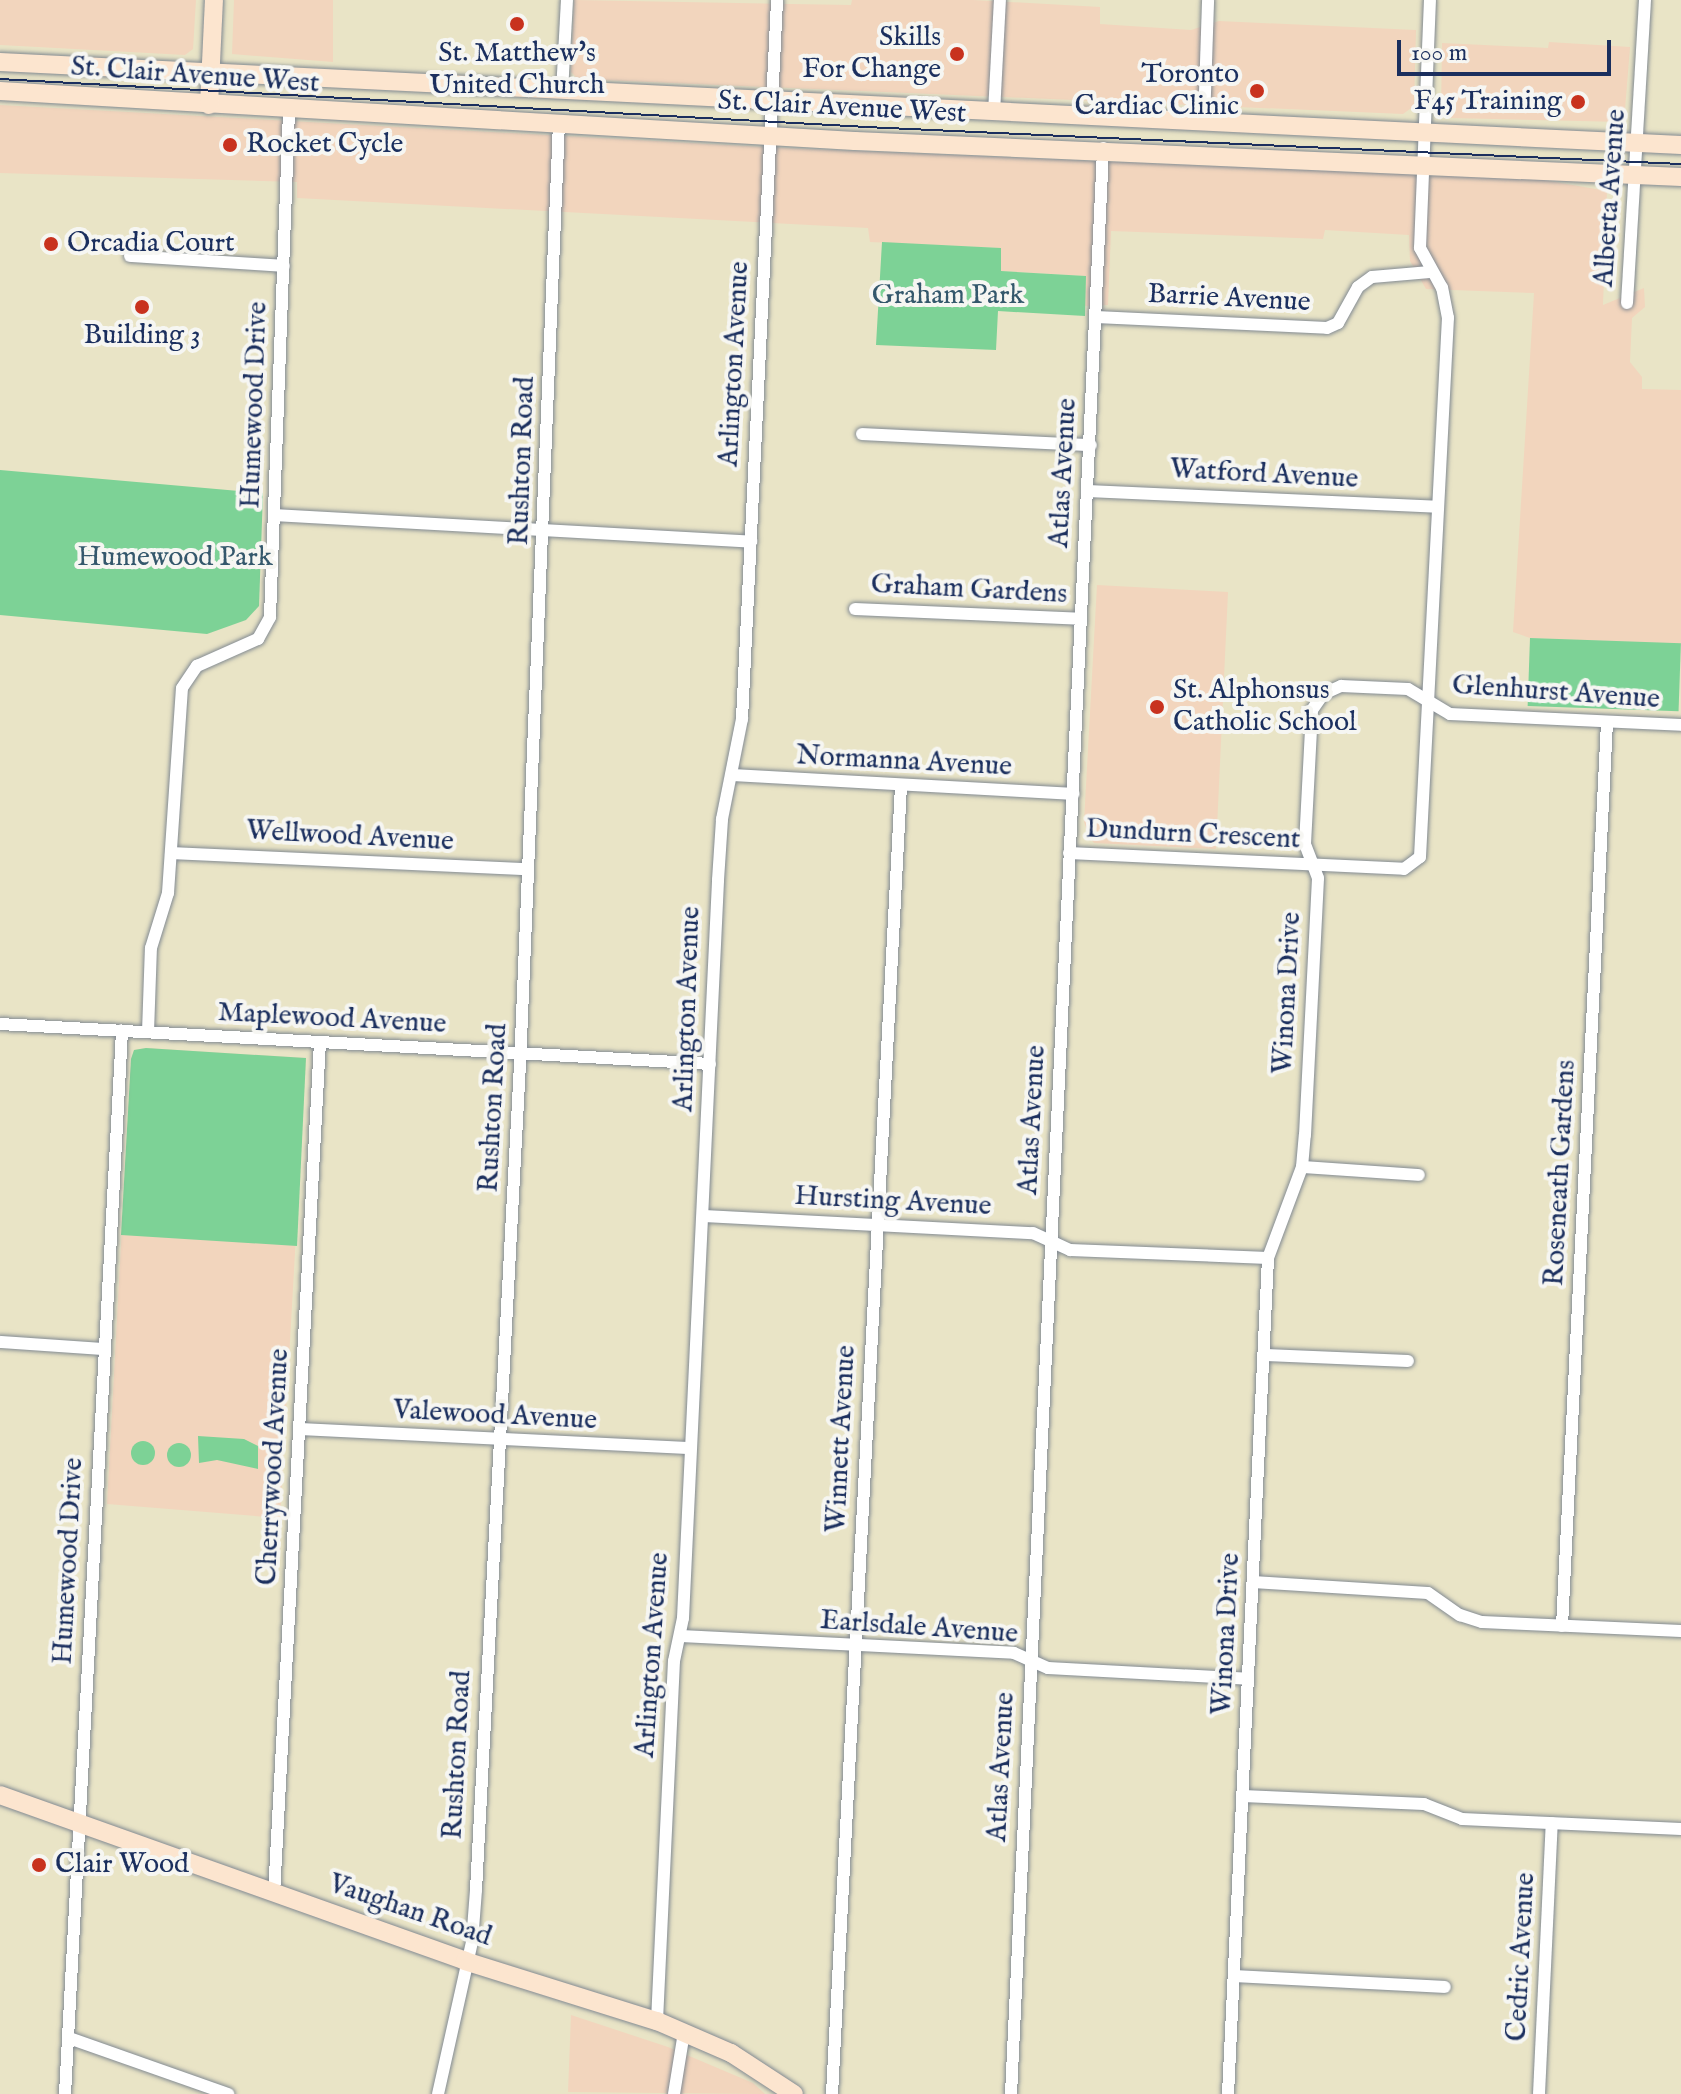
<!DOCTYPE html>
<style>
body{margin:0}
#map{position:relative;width:1681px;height:2094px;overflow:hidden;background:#e9e4c6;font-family:"IM FELL English",serif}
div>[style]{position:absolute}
.built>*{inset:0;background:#f2d5bd}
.green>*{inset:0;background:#7dd296;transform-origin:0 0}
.round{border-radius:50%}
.roads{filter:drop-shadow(0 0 2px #828a92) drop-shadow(0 0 2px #828a92)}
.street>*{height:12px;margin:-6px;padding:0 6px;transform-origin:6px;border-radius:6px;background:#fff}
.secondary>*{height:18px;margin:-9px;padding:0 9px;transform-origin:9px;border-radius:9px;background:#fce5cf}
.tram>*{height:2px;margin:-1px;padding:0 1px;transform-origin:1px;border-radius:1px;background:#1b2f5e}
.dots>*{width:22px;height:22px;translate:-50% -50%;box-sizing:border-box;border:4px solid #f6f6f2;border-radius:50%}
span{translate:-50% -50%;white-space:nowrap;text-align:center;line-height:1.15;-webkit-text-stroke:8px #f6f6f2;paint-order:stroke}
.poi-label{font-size:28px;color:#1b2f5e}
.right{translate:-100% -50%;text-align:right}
.left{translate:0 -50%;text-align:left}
.street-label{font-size:28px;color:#1b2f5e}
.park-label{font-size:28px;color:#34586c}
.scale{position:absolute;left:1397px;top:40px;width:214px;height:36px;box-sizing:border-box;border:4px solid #1b2f5e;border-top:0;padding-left:10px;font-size:24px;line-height:28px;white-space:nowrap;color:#1b2f5e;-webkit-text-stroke:6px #f6f6f2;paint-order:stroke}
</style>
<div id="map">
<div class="built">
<div style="clip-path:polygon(0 0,196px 0,193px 49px,185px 55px,0 45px)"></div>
<div style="clip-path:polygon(234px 0,333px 0,333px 62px,232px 54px)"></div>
<div style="clip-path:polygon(574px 0,851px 5px,852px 0,973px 0,1100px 7px,1100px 24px,1191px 30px,1219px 21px,1416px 30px,1414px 106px,1403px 114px,578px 79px,571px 72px)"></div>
<div style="clip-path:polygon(1549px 42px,1630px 47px,1624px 122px,1450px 118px,1441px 113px,1442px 43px,1548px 48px)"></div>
<div style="clip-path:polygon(0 105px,784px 148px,1544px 180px,1607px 191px,1603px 305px,1644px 288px,1645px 307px,1632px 318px,1630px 362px,1642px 377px,1642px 389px,1681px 390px,1681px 644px,1530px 638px,1513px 632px,1534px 293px,1426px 289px,1410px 261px,1409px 235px,1325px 230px,1323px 239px,1111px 231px,1108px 305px,1085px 306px,1086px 276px,1000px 271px,1000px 248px,870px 242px,868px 228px,297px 198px,297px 182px,0 173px)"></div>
<div style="clip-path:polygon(1097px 585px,1228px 592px,1216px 849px,1094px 843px,1089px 837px,1084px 822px)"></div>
<div style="clip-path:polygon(146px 1048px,306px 1058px,280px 1518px,107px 1504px,131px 1059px,134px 1050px)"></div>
<div style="clip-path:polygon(571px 2015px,668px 2047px,753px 2083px,765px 2094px,568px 2092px)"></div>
</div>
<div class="green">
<div style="clip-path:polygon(882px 242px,1001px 248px,1001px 271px,1086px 276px,1085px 316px,998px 311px,996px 350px,876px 345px)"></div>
<div style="clip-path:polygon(0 470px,263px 493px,259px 606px,246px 620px,207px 634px,0 615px)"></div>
<div style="left:1530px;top:638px;width:151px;height:68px;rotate:2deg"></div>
<div style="clip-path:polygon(146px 1048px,306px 1058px,297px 1246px,121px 1235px,131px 1059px,134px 1050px)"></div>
<div style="clip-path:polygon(198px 1436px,244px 1439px,258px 1446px,258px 1469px,217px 1460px,199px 1463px)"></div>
<div class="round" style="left:131px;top:1441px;width:24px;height:24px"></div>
<div class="round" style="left:167px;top:1443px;width:24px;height:24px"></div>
</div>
<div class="roads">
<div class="street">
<div style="left:562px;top:92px;width:92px;rotate:-86.9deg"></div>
<div style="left:994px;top:113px;width:113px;rotate:-87deg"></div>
<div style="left:1204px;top:123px;width:123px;rotate:-88.1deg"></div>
<div style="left:130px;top:256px;width:154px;rotate:3.7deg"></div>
<div style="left:1627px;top:303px;width:304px;rotate:-86.6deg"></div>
<div style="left:1096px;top:317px;width:231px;rotate:2.7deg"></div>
<div style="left:1327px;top:328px;width:12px;rotate:-24deg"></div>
<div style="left:1338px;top:323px;width:41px;rotate:-60.9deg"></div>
<div style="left:1358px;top:287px;width:17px;rotate:-36deg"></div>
<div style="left:1372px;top:277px;width:58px;rotate:-4.9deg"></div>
<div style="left:862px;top:434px;width:229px;rotate:2.8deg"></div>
<div style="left:1088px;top:491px;width:349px;rotate:2.6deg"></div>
<div style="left:275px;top:515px;width:477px;rotate:3.2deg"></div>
<div style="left:855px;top:609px;width:225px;rotate:2.5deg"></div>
<div style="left:734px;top:775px;width:340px;rotate:3.2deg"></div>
<div style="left:171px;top:853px;width:356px;rotate:2.6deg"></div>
<div style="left:1069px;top:853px;width:335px;rotate:2.7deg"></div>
<div style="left:1404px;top:869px;width:20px;rotate:-37deg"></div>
<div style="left:1420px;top:857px;width:540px;rotate:-87.03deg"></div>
<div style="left:1448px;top:318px;width:31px;rotate:-101deg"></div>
<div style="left:1442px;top:288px;width:46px;rotate:-118.8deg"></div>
<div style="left:1420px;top:248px;width:248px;rotate:-87.7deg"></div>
<div style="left:0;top:1024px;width:711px;rotate:3.22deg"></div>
<div style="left:148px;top:1032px;width:84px;rotate:-88deg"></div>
<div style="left:151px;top:948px;width:58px;rotate:-72.8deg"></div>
<div style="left:168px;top:893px;width:205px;rotate:-86.1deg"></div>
<div style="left:182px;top:688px;width:27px;rotate:-56deg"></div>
<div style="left:197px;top:666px;width:67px;rotate:-23.9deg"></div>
<div style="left:258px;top:639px;width:25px;rotate:-61deg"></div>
<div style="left:270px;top:617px;width:506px;rotate:-87.85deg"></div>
<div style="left:1302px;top:1167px;width:117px;rotate:3.9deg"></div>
<div style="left:704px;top:1216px;width:329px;rotate:3deg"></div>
<div style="left:1033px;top:1233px;width:41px;rotate:24.7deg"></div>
<div style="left:1070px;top:1250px;width:198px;rotate:2.3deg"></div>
<div style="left:0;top:1342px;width:104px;rotate:3.9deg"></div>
<div style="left:1266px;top:1355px;width:142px;rotate:2.4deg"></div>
<div style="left:301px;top:1429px;width:386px;rotate:2.8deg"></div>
<div style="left:1253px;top:1582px;width:175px;rotate:3.6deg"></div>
<div style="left:1428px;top:1593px;width:39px;rotate:35deg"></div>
<div style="left:1460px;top:1615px;width:23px;rotate:18deg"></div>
<div style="left:1482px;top:1622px;width:199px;rotate:2.6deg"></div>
<div style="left:1562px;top:1626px;width:905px;rotate:-87.15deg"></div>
<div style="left:681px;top:1636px;width:333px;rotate:2.9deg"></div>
<div style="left:1014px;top:1653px;width:37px;rotate:24deg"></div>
<div style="left:1048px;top:1668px;width:200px;rotate:3.1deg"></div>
<div style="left:1243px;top:1796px;width:181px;rotate:2.5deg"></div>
<div style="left:1424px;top:1804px;width:41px;rotate:21.5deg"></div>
<div style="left:1462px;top:1819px;width:219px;rotate:2.6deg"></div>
<div style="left:274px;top:1894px;width:853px;rotate:-86.91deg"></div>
<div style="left:1235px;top:1976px;width:210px;rotate:3deg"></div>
<div style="left:657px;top:2021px;width:360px;rotate:-87.3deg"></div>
<div style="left:674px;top:1661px;width:44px;rotate:-78.2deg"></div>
<div style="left:683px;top:1618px;width:739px;rotate:-87.28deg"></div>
<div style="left:718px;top:880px;width:61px;rotate:-86.2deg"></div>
<div style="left:722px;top:819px;width:102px;rotate:-78.7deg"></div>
<div style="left:742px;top:719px;width:720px;rotate:-87.21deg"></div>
<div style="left:69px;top:2038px;width:169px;rotate:19.4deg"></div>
<div style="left:65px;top:2094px;width:1065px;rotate:-86.93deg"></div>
<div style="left:438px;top:2094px;width:156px;rotate:-77.4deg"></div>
<div style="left:472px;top:1942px;width:52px;rotate:-85.6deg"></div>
<div style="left:476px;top:1890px;width:826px;rotate:-86.95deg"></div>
<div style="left:520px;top:1065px;width:945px;rotate:-87.63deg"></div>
<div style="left:674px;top:2094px;width:63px;rotate:-80.8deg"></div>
<div style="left:832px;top:2094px;width:1309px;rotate:-86.98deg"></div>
<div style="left:1011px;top:2094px;width:1948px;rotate:-87.29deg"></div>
<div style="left:1228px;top:2094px;width:837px;rotate:-87.26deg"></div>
<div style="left:1268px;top:1258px;width:97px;rotate:-69.5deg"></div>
<div style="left:1302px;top:1167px;width:32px;rotate:-85deg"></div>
<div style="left:1305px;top:1135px;width:257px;rotate:-87.1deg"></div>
<div style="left:1318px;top:878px;width:36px;rotate:-111deg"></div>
<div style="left:1305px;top:844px;width:134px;rotate:-87deg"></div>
<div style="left:1312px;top:710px;width:19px;rotate:-55deg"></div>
<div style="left:1323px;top:694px;width:20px;rotate:-24deg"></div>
<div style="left:1341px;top:686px;width:67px;rotate:2.6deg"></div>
<div style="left:1408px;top:689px;width:49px;rotate:30.8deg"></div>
<div style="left:1450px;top:714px;width:231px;rotate:2.7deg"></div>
<div style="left:1539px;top:2094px;width:271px;rotate:-87.3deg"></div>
</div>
<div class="secondary">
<div style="left:0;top:62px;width:1683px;rotate:2.83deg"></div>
<div style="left:0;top:91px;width:856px;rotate:3.35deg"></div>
<div style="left:855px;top:141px;width:827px;rotate:2.5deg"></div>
<div style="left:209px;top:105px;width:105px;rotate:-87.3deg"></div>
<div style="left:0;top:1795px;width:494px;rotate:19.6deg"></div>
<div style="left:465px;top:1961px;width:201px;rotate:17.4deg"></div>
<div style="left:657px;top:2021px;width:81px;rotate:23.4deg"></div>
<div style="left:731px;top:2053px;width:75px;rotate:33.1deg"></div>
</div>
</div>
<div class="tram">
<div style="left:0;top:79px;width:867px;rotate:3.17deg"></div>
<div style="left:866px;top:127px;width:816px;rotate:2.6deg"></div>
</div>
<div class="dots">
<div style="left:517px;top:24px;background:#c8321e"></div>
<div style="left:957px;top:54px;background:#c8321e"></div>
<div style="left:1257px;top:91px;background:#c8321e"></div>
<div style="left:1578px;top:102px;background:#c8321e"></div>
<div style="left:230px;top:145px;background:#c8321e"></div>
<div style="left:51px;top:244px;background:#c8321e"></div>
<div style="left:142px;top:307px;background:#c8321e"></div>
<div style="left:1157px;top:707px;background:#c8321e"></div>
<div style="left:39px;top:1865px;background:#c8321e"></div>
</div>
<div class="poi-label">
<span class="right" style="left:941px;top:54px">Skills<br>For Change</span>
<span style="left:517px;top:70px">St. Matthew's<br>United Church</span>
<span class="right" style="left:1239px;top:91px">Toronto<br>Cardiac Clinic</span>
<span class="right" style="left:1562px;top:102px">F45 Training</span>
<span class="left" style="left:246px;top:145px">Rocket Cycle</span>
<span class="left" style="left:67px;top:244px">Orcadia Court</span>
<span style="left:142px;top:336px">Building 3</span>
<span class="left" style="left:1173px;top:707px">St. Alphonsus<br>Catholic School</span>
<span class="left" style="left:55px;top:1865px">Clair Wood</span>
</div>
<div class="street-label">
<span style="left:195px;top:76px;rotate:4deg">St. Clair Avenue West</span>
<span style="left:842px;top:108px;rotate:3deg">St. Clair Avenue West</span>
<span style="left:1611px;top:198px;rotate:-86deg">Alberta Avenue</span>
<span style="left:1229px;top:299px;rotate:3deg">Barrie Avenue</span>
<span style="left:735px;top:364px;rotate:-87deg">Arlington Avenue</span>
<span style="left:255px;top:405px;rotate:-88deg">Humewood Drive</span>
<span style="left:523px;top:461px;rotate:-88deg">Rushton Road</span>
<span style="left:1064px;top:473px;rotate:-87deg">Atlas Avenue</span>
<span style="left:1264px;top:475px;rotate:3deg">Watford Avenue</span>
<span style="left:969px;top:590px;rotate:3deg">Graham Gardens</span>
<span style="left:1556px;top:693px;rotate:4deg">Glenhurst Avenue</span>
<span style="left:904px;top:762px;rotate:3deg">Normanna Avenue</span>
<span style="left:1193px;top:835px;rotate:3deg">Dundurn Crescent</span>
<span style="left:350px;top:837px;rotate:3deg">Wellwood Avenue</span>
<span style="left:1288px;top:993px;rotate:-87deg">Winona Drive</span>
<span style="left:688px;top:1009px;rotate:-88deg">Arlington Avenue</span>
<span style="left:332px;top:1019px;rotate:3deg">Maplewood Avenue</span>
<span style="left:494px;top:1108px;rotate:-87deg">Rushton Road</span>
<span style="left:1033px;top:1120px;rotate:-87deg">Atlas Avenue</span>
<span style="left:1561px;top:1173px;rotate:-87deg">Roseneath Gardens</span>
<span style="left:893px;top:1202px;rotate:3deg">Hursting Avenue</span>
<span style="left:495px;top:1416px;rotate:3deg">Valewood Avenue</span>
<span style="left:842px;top:1439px;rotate:-87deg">Winnett Avenue</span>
<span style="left:274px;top:1467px;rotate:-87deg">Cherrywood Avenue</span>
<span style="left:69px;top:1561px;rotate:-87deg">Humewood Drive</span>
<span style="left:919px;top:1628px;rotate:4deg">Earlsdale Avenue</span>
<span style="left:1227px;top:1634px;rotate:-87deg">Winona Drive</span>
<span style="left:653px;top:1655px;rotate:-86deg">Arlington Avenue</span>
<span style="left:458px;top:1755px;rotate:-87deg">Rushton Road</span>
<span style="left:1002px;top:1767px;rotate:-87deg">Atlas Avenue</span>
<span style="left:410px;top:1911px;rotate:19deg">Vaughan Road</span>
<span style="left:1522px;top:1957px;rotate:-87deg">Cedric Avenue</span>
</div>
<div class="park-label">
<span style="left:948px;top:296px">Graham Park</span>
<span style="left:175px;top:558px">Humewood Park</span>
</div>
<div class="scale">100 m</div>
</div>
